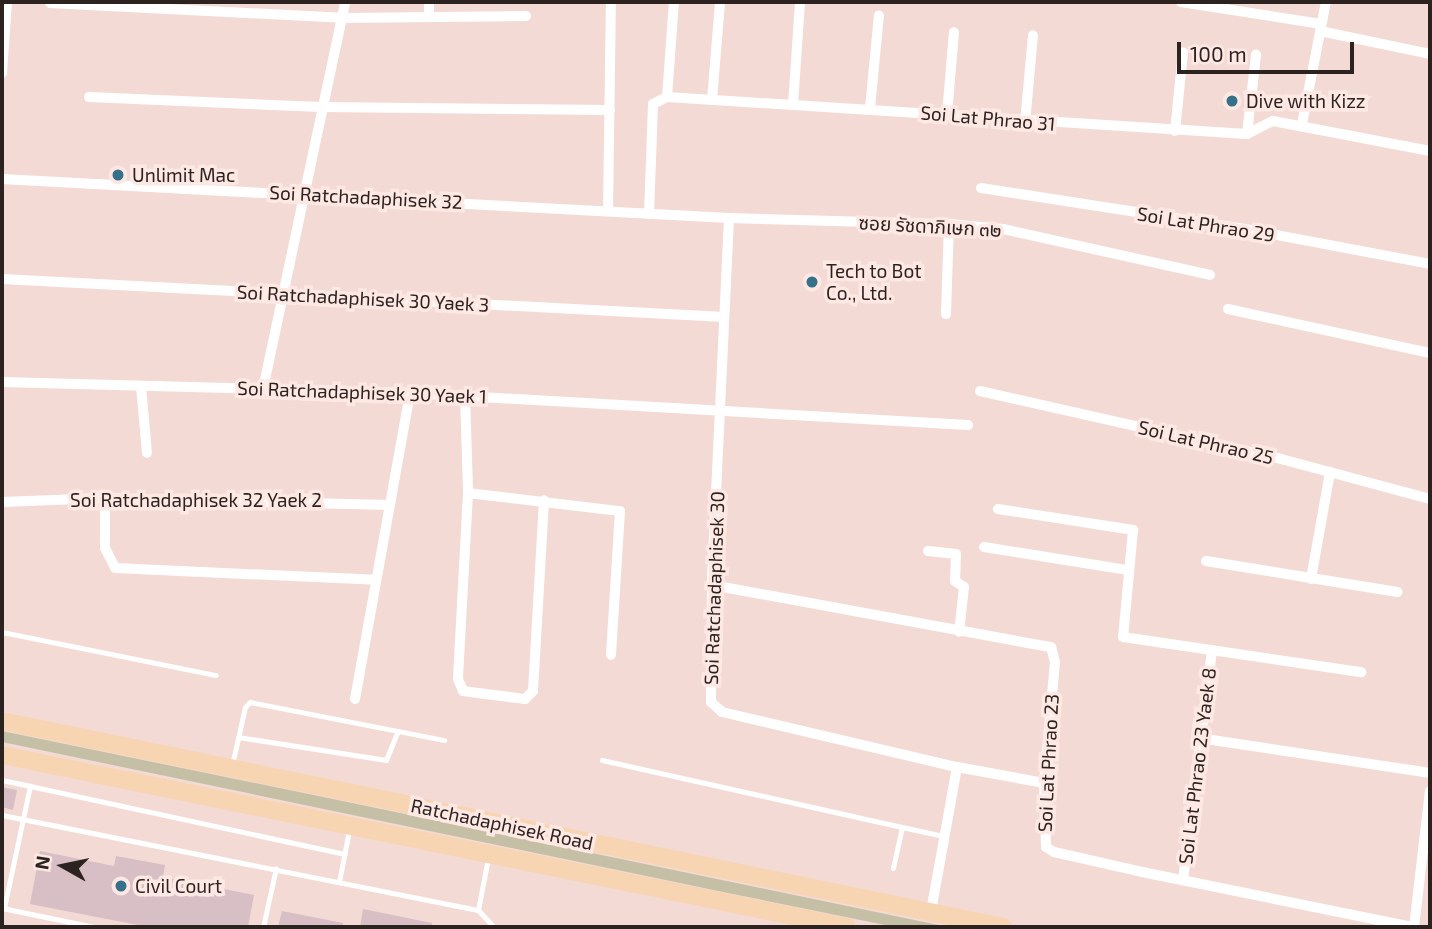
<!DOCTYPE html>
<meta charset="utf-8">
<style>
body{margin:0}
#map{position:relative;width:1432px;height:929px;overflow:hidden;background:#f4dad4;font-family:"Exo 2","Noto Sans Thai",sans-serif}
div>[style]{position:absolute}
.green>*{inset:0;background:#c5c0a5}
.building>*{inset:0;background:#d8bec5}
.service>*{height:5px;margin:-2.5px;padding:0 2.5px;transform-origin:2.5px;border-radius:2.5px;background:#fff}
.minor>*{height:10px;margin:-5px;padding:0 5px;transform-origin:5px;border-radius:5px;background:#fff}
.primary>*{height:18px;margin:-9px;padding:0 9px;transform-origin:9px;border-radius:9px;background:#f7d4b2}
.dots>*{width:19px;height:19px;translate:-50% -50%;box-sizing:border-box;border:4px solid #fee8e3;border-radius:50%}
span{translate:-50% -50%;white-space:nowrap;text-align:center;line-height:1.15;-webkit-text-stroke:7px #fee8e3;paint-order:stroke}
.poi-label{font-size:19px;color:#2c2321}
.left{translate:0 -50%;text-align:left}
.street-label{font-size:19px;color:#2c2321}
.frame{position:absolute;inset:0;border:4px solid #2c2321;pointer-events:none}
.north{position:absolute;left:28px;top:831px;width:70px;height:70px;-webkit-text-stroke:5px #fee8e3;paint-order:stroke;rotate:279deg;font-size:19px;font-weight:700;line-height:28px;text-align:center;color:#2c2321}
.north::after{content:'';display:block;margin:auto;width:24px;height:32px;background:#2c2321;clip-path:polygon(50% 0,100% 100%,50% 72%,0 100%)}
.scale{position:absolute;left:1177px;top:42px;width:177px;height:32px;box-sizing:border-box;border:4px solid #2c2321;border-top:0;padding-left:9px;font-size:21px;line-height:24px;white-space:nowrap;color:#2c2321;-webkit-text-stroke:5px #fee8e3;paint-order:stroke}
</style>
<div id="map">
<div class="green">
<div style="clip-path:polygon(2px 731px,328px 798px,948px 927px,895px 927px,723px 892px,2px 742px)"></div>
</div>
<div class="building">
<div style="clip-path:polygon(2px 787px,17px 790px,13px 810px,2px 807px)"></div>
<div style="clip-path:polygon(40px 851px,114px 866px,116px 856px,165px 865px,163px 877px,254px 895px,248px 927px,148px 927px,30px 904px)"></div>
<div style="clip-path:polygon(363px 909px,432px 923px,432px 927px,360px 927px)"></div>
<div style="clip-path:polygon(282px 911px,343px 923px,342px 927px,278px 927px)"></div>
</div>
<div class="service">
<div style="left:2px;top:632px;width:218px;rotate:11.4deg"></div>
<div style="left:238px;top:737px;width:150px;rotate:8.8deg"></div>
<div style="left:386px;top:760px;width:31px;rotate:-68deg"></div>
<div style="left:602px;top:760px;width:307px;rotate:12.6deg"></div>
<div style="left:902px;top:827px;width:42px;rotate:102.4deg"></div>
<div style="left:232px;top:765px;width:59px;rotate:-77.4deg"></div>
<div style="left:245px;top:707px;width:7px;rotate:-45deg"></div>
<div style="left:250px;top:702px;width:198px;rotate:11.1deg"></div>
<div style="left:2px;top:780px;width:29px;rotate:12deg"></div>
<div style="left:2px;top:815px;width:485px;rotate:11.3deg"></div>
<div style="left:478px;top:910px;width:23px;rotate:47deg"></div>
<div style="left:902px;top:827px;width:42px;rotate:12.4deg"></div>
<div style="left:339px;top:882px;width:53px;rotate:-79.1deg"></div>
<div style="left:2px;top:908px;width:94px;rotate:11.7deg"></div>
<div style="left:4px;top:908px;width:125px;rotate:-78deg"></div>
<div style="left:30px;top:786px;width:322px;rotate:12.2deg"></div>
<div style="left:478px;top:910px;width:53px;rotate:-79.1deg"></div>
<div style="left:263px;top:927px;width:60px;rotate:-77.6deg"></div>
</div>
<div class="minor">
<div style="left:429px;top:2px;width:15px;rotate:90deg"></div>
<div style="left:1181px;top:2px;width:142px;rotate:8.9deg"></div>
<div style="left:50px;top:3px;width:292px;rotate:2.9deg"></div>
<div style="left:342px;top:18px;width:184px;rotate:-0.6deg"></div>
<div style="left:1320px;top:31px;width:112px;rotate:11.8deg"></div>
<div style="left:2px;top:73px;width:71px;rotate:-86deg"></div>
<div style="left:89px;top:97px;width:232px;rotate:2.5deg"></div>
<div style="left:321px;top:107px;width:289px;rotate:0.6deg"></div>
<div style="left:667px;top:97px;width:95px;rotate:-85.8deg"></div>
<div style="left:712px;top:100px;width:98px;rotate:-85.3deg"></div>
<div style="left:793px;top:105px;width:103px;rotate:-86.1deg"></div>
<div style="left:870px;top:108px;width:93px;rotate:-84.5deg"></div>
<div style="left:947px;top:115px;width:83px;rotate:-85.2deg"></div>
<div style="left:1025px;top:123px;width:88px;rotate:-84.8deg"></div>
<div style="left:1302px;top:124px;width:124px;rotate:-78.9deg"></div>
<div style="left:1175px;top:131px;width:79px;rotate:-84.2deg"></div>
<div style="left:1247px;top:134px;width:80px;rotate:-83.5deg"></div>
<div style="left:2px;top:179px;width:728px;rotate:3.07deg"></div>
<div style="left:729px;top:218px;width:220px;rotate:1.6deg"></div>
<div style="left:949px;top:224px;width:54px;rotate:5.3deg"></div>
<div style="left:1003px;top:229px;width:212px;rotate:12.5deg"></div>
<div style="left:981px;top:188px;width:267px;rotate:8.8deg"></div>
<div style="left:1245px;top:229px;width:188px;rotate:10.7deg"></div>
<div style="left:608px;top:210px;width:208px;rotate:-89.2deg"></div>
<div style="left:649px;top:214px;width:110px;rotate:-87.9deg"></div>
<div style="left:653px;top:104px;width:16px;rotate:-27deg"></div>
<div style="left:667px;top:97px;width:581px;rotate:3.65deg"></div>
<div style="left:1247px;top:134px;width:29px;rotate:-27deg"></div>
<div style="left:1273px;top:121px;width:160px;rotate:10.8deg"></div>
<div style="left:729px;top:218px;width:367px;rotate:92.7deg"></div>
<div style="left:712px;top:585px;width:117px;rotate:90.5deg"></div>
<div style="left:711px;top:702px;width:15px;rotate:42deg"></div>
<div style="left:722px;top:712px;width:241px;rotate:13.2deg"></div>
<div style="left:957px;top:767px;width:147px;rotate:100.2deg"></div>
<div style="left:2px;top:279px;width:723px;rotate:3.01deg"></div>
<div style="left:1228px;top:309px;width:207px;rotate:12.3deg"></div>
<div style="left:946px;top:314px;width:90px;rotate:-88.1deg"></div>
<div style="left:2px;top:382px;width:408px;rotate:1.5deg"></div>
<div style="left:410px;top:393px;width:559px;rotate:3.28deg"></div>
<div style="left:141px;top:386px;width:67px;rotate:84.9deg"></div>
<div style="left:263px;top:389px;width:396px;rotate:-78deg"></div>
<div style="left:980px;top:391px;width:309px;rotate:12.7deg"></div>
<div style="left:1281px;top:459px;width:154px;rotate:15deg"></div>
<div style="left:465px;top:395px;width:98px;rotate:88.2deg"></div>
<div style="left:468px;top:493px;width:186px;rotate:93.1deg"></div>
<div style="left:458px;top:679px;width:13px;rotate:67deg"></div>
<div style="left:463px;top:691px;width:63px;rotate:7.4deg"></div>
<div style="left:525px;top:699px;width:11px;rotate:-45deg"></div>
<div style="left:533px;top:691px;width:191px;rotate:-86.7deg"></div>
<div style="left:468px;top:493px;width:153px;rotate:6.8deg"></div>
<div style="left:620px;top:511px;width:144px;rotate:93.6deg"></div>
<div style="left:105px;top:498px;width:50px;rotate:90deg"></div>
<div style="left:105px;top:548px;width:22px;rotate:63deg"></div>
<div style="left:115px;top:568px;width:261px;rotate:2.6deg"></div>
<div style="left:2px;top:502px;width:103px;rotate:-2.2deg"></div>
<div style="left:105px;top:498px;width:285px;rotate:1.4deg"></div>
<div style="left:998px;top:509px;width:137px;rotate:8.8deg"></div>
<div style="left:1133px;top:530px;width:107px;rotate:95.3deg"></div>
<div style="left:1123px;top:637px;width:241px;rotate:8.4deg"></div>
<div style="left:984px;top:547px;width:146px;rotate:9.1deg"></div>
<div style="left:928px;top:551px;width:28px;rotate:6deg"></div>
<div style="left:956px;top:554px;width:27px;rotate:92deg"></div>
<div style="left:955px;top:581px;width:11px;rotate:34deg"></div>
<div style="left:964px;top:587px;width:45px;rotate:96.3deg"></div>
<div style="left:1206px;top:561px;width:194px;rotate:9.2deg"></div>
<div style="left:1311px;top:579px;width:109px;rotate:-79.9deg"></div>
<div style="left:712px;top:585px;width:345px;rotate:10.4deg"></div>
<div style="left:1051px;top:647px;width:16px;rotate:75deg"></div>
<div style="left:1055px;top:662px;width:121px;rotate:95.2deg"></div>
<div style="left:1044px;top:783px;width:64px;rotate:88.2deg"></div>
<div style="left:1046px;top:847px;width:9px;rotate:32deg"></div>
<div style="left:1054px;top:852px;width:90px;rotate:12.8deg"></div>
<div style="left:1142px;top:872px;width:277px;rotate:11.5deg"></div>
<div style="left:355px;top:699px;width:311px;rotate:-79.8deg"></div>
<div style="left:1199px;top:738px;width:234px;rotate:8.6deg"></div>
<div style="left:957px;top:767px;width:88px;rotate:10.4deg"></div>
<div style="left:1183px;top:880px;width:231px;rotate:-82.8deg"></div>
<div style="left:1414px;top:927px;width:137px;rotate:-83.3deg"></div>
</div>
<div class="primary">
<div style="left:2px;top:721px;width:1022px;rotate:11.63deg"></div>
<div style="left:2px;top:755px;width:862px;rotate:11.51deg"></div>
</div>
<div class="dots">
<div style="left:1232px;top:101px;background:#357189"></div>
<div style="left:118px;top:175px;background:#357189"></div>
<div style="left:812px;top:282px;background:#357189"></div>
<div style="left:121px;top:886px;background:#357189"></div>
</div>
<div class="poi-label">
<span class="left" style="left:1246px;top:101px">Dive with Kizz</span>
<span class="left" style="left:132px;top:175px">Unlimit Mac</span>
<span class="left" style="left:826px;top:282px">Tech to Bot<br>Co., Ltd.</span>
<span class="left" style="left:135px;top:886px">Civil Court</span>
</div>
<div class="street-label">
<span style="left:988px;top:118px;rotate:5deg">Soi Lat Phrao 31</span>
<span style="left:366px;top:197px;rotate:3deg">Soi Ratchadaphisek 32</span>
<span style="left:1206px;top:224px;rotate:9deg">Soi Lat Phrao 29</span>
<span style="left:930px;top:226px;rotate:3deg">ซอย รัชดาภิเษก ๓๒</span>
<span style="left:363px;top:298px;rotate:3deg">Soi Ratchadaphisek 30 Yaek 3</span>
<span style="left:362px;top:392px;rotate:2deg">Soi Ratchadaphisek 30 Yaek 1</span>
<span style="left:1206px;top:442px;rotate:13deg">Soi Lat Phrao 25</span>
<span style="left:196px;top:500px">Soi Ratchadaphisek 32 Yaek 2</span>
<span style="left:714px;top:588px;rotate:-88deg">Soi Ratchadaphisek 30</span>
<span style="left:1048px;top:763px;rotate:-87deg">Soi Lat Phrao 23</span>
<span style="left:1197px;top:766px;rotate:-83deg">Soi Lat Phrao 23 Yaek 8</span>
<span style="left:502px;top:824px;rotate:12deg">Ratchadaphisek Road</span>
</div>
<div class="frame"></div>
<div class="north">N</div>
<div class="scale">100 m</div>
</div>
